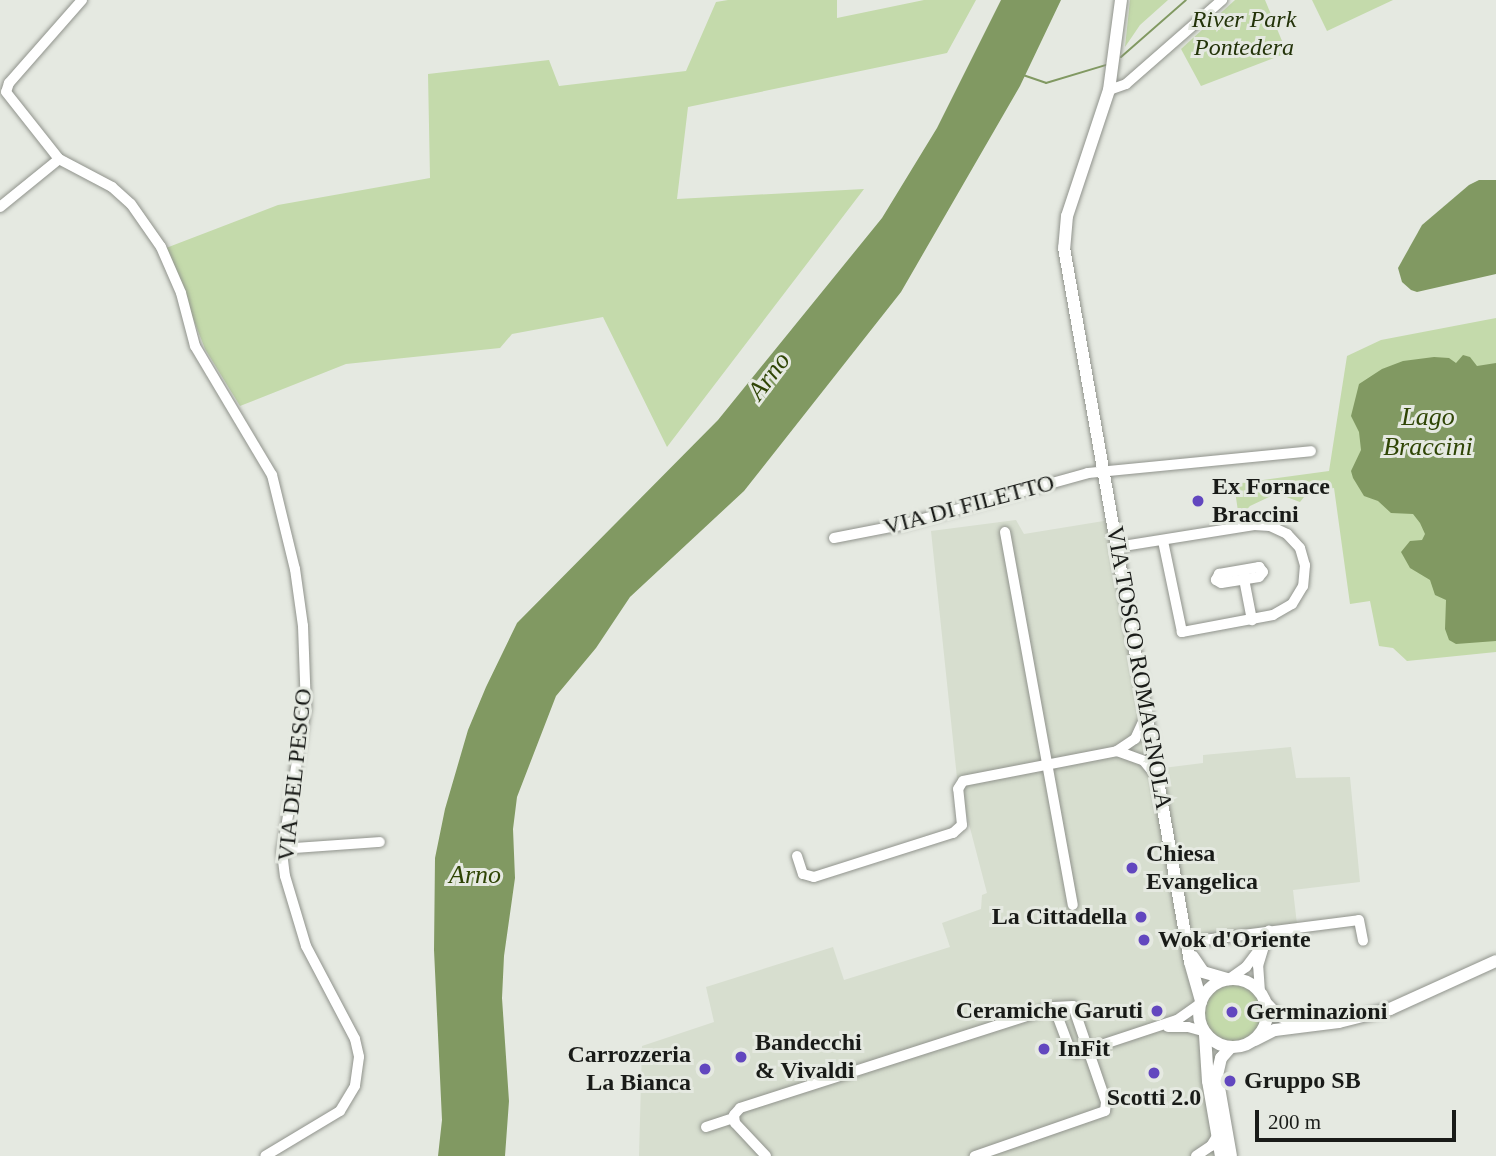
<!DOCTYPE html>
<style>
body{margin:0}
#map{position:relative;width:1496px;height:1156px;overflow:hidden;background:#e5e9e1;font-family:Georgia,serif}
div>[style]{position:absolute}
.built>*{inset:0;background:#d7decf}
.green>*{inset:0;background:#c4daab}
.round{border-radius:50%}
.water>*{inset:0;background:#819962}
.stream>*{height:2px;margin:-1px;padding:0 1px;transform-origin:1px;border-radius:1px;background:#819962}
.roads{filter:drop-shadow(0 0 2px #90938c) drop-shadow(0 0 2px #90938c)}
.minor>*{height:10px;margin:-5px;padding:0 5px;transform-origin:5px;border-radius:5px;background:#fff}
.major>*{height:12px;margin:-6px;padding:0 6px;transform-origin:6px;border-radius:6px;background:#fff}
.major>.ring{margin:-6px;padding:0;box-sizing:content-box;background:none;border:12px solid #fff;border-radius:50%}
.dots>*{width:19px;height:19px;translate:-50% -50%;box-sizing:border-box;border:4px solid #e5e9e1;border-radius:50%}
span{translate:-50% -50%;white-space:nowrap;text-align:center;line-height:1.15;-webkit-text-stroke:6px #e5e9e1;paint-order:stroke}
.park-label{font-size:24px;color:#233309;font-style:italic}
.poi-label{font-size:24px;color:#191b18;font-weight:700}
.left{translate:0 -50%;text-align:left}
.right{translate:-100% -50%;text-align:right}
.street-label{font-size:24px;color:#191b18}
.water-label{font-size:26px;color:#2f4505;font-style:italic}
.scale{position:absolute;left:1255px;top:1110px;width:201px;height:32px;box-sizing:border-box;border:4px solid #191b18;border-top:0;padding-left:9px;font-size:21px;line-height:24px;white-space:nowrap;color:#191b18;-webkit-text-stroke:5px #e5e9e1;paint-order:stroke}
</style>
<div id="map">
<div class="built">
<div style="clip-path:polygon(1116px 519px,1163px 768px,1203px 763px,1203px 755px,1291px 747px,1296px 778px,1350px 777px,1360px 882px,1293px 890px,1297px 924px,1181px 939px,1195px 996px,1192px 1005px,1174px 1024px,1196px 1033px,1203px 1043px,1216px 1156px,639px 1156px,642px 1046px,714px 1022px,706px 987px,833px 947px,844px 980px,950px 947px,942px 923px,981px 909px,982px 895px,987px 893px,957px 778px,931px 531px,1016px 520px,1024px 534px)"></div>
</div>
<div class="green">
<div style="clip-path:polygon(728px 0,837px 0,837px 18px,924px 0,976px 0,947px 53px,688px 107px,677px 199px,864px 189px,667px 447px,603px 317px,512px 334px,500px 348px,346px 364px,240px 406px,205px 349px,166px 248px,278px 205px,430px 178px,428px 74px,549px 60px,559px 86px,686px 71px,716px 2px)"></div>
<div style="clip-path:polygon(1130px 0,1168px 0,1140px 25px,1125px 47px)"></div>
<div style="clip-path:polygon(1235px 0,1265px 0,1287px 53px,1201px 86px,1181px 49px)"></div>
<div style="clip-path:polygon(1312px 0,1393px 0,1327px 31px)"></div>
<div style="clip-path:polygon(1496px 318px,1496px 652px,1407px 661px,1393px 648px,1379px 646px,1370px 601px,1350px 604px,1334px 488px,1308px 492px,1300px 502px,1281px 495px,1269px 497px,1250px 506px,1239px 518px,1234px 484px,1329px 471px,1347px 356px,1381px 340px)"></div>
<div class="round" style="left:1205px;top:985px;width:56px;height:56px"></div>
</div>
<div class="water">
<div style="clip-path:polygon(1001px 0,1061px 0,1020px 86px,901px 292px,744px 491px,630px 597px,596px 648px,556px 696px,517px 797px,513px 829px,515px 878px,504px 956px,502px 998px,509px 1101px,505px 1156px,438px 1156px,442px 1120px,434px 950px,435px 858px,445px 809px,468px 730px,486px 687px,517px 623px,718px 420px,882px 218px,937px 128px)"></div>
<div style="clip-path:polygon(1479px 180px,1496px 180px,1496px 274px,1417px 292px,1411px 290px,1402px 282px,1398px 268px,1422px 225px,1469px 185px)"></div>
<div style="clip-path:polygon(1463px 355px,1470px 357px,1477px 366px,1496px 363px,1496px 641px,1456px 644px,1449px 640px,1445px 629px,1446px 600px,1435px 595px,1430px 580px,1410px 568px,1401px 552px,1410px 541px,1422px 540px,1425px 534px,1420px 523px,1413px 514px,1391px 513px,1378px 501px,1364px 496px,1353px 478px,1351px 471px,1361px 450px,1359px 432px,1351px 416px,1359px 384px,1382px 369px,1403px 361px,1434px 357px,1449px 358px,1456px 363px)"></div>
</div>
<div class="stream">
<div style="left:1121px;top:57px;width:86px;rotate:-41.2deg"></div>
<div style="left:1023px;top:75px;width:24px;rotate:19deg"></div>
<div style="left:1046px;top:83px;width:63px;rotate:-16.7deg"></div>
</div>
<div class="roads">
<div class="minor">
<div style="left:82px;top:0;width:111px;rotate:131.3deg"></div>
<div style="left:9px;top:83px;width:9px;rotate:108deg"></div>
<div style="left:6px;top:92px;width:85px;rotate:51.7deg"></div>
<div style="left:59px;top:159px;width:60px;rotate:27.8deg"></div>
<div style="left:112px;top:187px;width:25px;rotate:42deg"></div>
<div style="left:131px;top:204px;width:52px;rotate:55.1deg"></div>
<div style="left:161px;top:247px;width:50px;rotate:66.5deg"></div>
<div style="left:181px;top:293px;width:55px;rotate:75.2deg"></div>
<div style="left:195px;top:346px;width:150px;rotate:59.2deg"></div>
<div style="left:272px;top:475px;width:97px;rotate:76.3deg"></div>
<div style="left:295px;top:569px;width:58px;rotate:82deg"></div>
<div style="left:303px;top:626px;width:81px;rotate:87.9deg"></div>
<div style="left:306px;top:707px;width:147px;rotate:99.4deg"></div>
<div style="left:282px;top:852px;width:24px;rotate:83deg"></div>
<div style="left:285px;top:876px;width:73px;rotate:73.3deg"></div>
<div style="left:306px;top:946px;width:105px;rotate:62.2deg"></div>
<div style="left:355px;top:1039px;width:18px;rotate:77deg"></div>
<div style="left:359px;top:1057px;width:29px;rotate:98deg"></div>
<div style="left:355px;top:1086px;width:29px;rotate:121deg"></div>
<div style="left:340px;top:1111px;width:87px;rotate:149deg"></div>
<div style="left:1109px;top:90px;width:18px;rotate:-19deg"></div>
<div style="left:1126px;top:84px;width:128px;rotate:-41.2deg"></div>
<div style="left:0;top:207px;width:76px;rotate:-39.1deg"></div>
<div style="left:1005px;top:532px;width:379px;rotate:79.7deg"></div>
<div style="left:834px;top:538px;width:68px;rotate:-11deg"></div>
<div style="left:901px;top:525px;width:194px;rotate:-15.5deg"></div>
<div style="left:1088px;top:473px;width:224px;rotate:-5.6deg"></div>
<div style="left:1117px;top:547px;width:139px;rotate:-9.1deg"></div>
<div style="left:1254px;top:525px;width:16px;rotate:4deg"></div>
<div style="left:1270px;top:526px;width:19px;rotate:25deg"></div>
<div style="left:1287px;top:534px;width:19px;rotate:47deg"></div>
<div style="left:1300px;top:548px;width:18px;rotate:74deg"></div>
<div style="left:1305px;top:565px;width:21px;rotate:95deg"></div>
<div style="left:1303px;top:586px;width:21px;rotate:121deg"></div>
<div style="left:1292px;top:604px;width:22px;rotate:150deg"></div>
<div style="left:1273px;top:615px;width:93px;rotate:169.4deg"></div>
<div style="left:1182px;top:632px;width:93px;rotate:-101.8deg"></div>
<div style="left:1259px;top:567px;width:6px;rotate:51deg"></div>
<div style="left:1263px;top:572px;width:6px;rotate:129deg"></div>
<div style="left:1259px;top:577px;width:38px;rotate:171deg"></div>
<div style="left:1221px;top:583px;width:6px;rotate:-149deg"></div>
<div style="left:1216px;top:580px;width:7px;rotate:-63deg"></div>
<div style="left:1219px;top:574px;width:41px;rotate:-9.9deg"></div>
<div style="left:1244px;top:579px;width:42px;rotate:79deg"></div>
<div style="left:1117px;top:751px;width:29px;rotate:20deg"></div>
<div style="left:1144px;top:761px;width:21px;rotate:51deg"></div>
<div style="left:282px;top:849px;width:98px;rotate:-4.1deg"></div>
<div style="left:797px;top:856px;width:19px;rotate:72deg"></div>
<div style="left:803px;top:874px;width:11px;rotate:15deg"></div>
<div style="left:814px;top:877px;width:146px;rotate:-17.6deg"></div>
<div style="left:953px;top:833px;width:12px;rotate:-42deg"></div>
<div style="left:962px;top:825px;width:36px;rotate:-96deg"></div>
<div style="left:958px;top:789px;width:9px;rotate:-58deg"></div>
<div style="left:963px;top:781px;width:157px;rotate:-11deg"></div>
<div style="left:1117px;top:751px;width:22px;rotate:-34deg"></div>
<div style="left:1135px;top:739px;width:26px;rotate:-65deg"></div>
<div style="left:1196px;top:941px;width:164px;rotate:-7.3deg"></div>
<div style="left:1359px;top:920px;width:21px;rotate:79deg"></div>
<div style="left:1229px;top:979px;width:21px;rotate:-35deg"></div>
<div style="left:1246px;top:967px;width:21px;rotate:-53deg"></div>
<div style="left:1260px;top:992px;width:26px;rotate:-94deg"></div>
<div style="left:1258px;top:966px;width:37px;rotate:-73deg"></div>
<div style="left:1054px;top:1007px;width:43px;rotate:69.4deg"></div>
<div style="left:1069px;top:1047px;width:10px;rotate:37deg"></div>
<div style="left:1077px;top:1053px;width:105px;rotate:-18.3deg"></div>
<div style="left:1177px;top:1020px;width:28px;rotate:-35deg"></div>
<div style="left:1168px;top:1027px;width:20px"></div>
<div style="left:1188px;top:1027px;width:16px;rotate:15deg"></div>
<div style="left:706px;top:1127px;width:28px;rotate:-18deg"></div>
<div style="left:766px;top:1156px;width:45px;rotate:-133.2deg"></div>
<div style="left:735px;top:1123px;width:8px;rotate:-97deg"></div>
<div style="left:734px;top:1115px;width:9px;rotate:-49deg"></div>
<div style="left:740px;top:1108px;width:330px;rotate:-17.8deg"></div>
<div style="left:1054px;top:1007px;width:19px;rotate:-3deg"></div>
<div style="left:1073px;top:1006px;width:102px;rotate:71deg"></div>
<div style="left:1106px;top:1102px;width:9px;rotate:96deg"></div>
<div style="left:1105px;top:1111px;width:138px;rotate:160.9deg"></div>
<div style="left:1196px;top:1156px;width:18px;rotate:-34deg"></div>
<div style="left:1211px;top:1146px;width:13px;rotate:-58deg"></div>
</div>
<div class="major">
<div style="left:1121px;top:0;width:91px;rotate:97.6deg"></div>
<div style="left:1109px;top:90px;width:133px;rotate:108.4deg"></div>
<div style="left:1067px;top:216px;width:32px;rotate:95deg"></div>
<div style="left:1064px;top:248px;width:725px;rotate:79.99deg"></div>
<div style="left:1190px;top:962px;width:41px;rotate:74.2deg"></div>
<div style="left:1193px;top:957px;width:18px;rotate:56deg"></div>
<div style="left:1203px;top:972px;width:26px;rotate:16deg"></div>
<div class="ring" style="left:1199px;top:979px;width:56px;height:56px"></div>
<div style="left:1265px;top:1002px;width:18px;rotate:47deg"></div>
<div style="left:1277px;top:1015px;width:27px;rotate:20deg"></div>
<div style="left:1205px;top:1035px;width:46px;rotate:86.3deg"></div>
<div style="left:1208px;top:1081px;width:76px;rotate:80.2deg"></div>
<div style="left:1255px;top:1040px;width:22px;rotate:-27deg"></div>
<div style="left:1275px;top:1030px;width:64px;rotate:-7.1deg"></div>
<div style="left:1339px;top:1022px;width:53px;rotate:-14.3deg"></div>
<div style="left:1390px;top:1009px;width:116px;rotate:-24.4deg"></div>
<div style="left:1230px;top:1048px;width:13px;rotate:132deg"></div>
<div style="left:1221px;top:1058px;width:18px;rotate:103deg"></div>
<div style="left:1217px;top:1076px;width:81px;rotate:80.1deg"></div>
</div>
</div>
<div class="dots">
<div style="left:1198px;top:501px;background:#6247bf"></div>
<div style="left:1132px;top:868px;background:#6247bf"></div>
<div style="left:1141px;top:917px;background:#6247bf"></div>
<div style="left:1144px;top:940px;background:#6247bf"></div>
<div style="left:1157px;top:1011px;background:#6247bf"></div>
<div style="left:1232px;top:1012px;background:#6247bf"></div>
<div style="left:1044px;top:1049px;background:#6247bf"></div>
<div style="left:741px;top:1057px;background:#6247bf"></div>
<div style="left:705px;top:1069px;background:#6247bf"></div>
<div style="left:1154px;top:1073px;background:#6247bf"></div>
<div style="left:1230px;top:1081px;background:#6247bf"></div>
</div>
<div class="park-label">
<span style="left:1244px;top:34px">River Park<br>Pontedera</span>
</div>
<div class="poi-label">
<span class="left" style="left:1212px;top:501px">Ex Fornace<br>Braccini</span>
<span class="left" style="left:1146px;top:868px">Chiesa<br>Evangelica</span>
<span class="right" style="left:1127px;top:917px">La Cittadella</span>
<span class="left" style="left:1158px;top:940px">Wok d'Oriente</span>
<span class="right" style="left:1143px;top:1011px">Ceramiche Garuti</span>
<span class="left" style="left:1246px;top:1012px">Germinazioni</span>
<span class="left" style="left:755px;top:1057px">Bandecchi<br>&amp; Vivaldi</span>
<span class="left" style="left:1058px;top:1049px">InFit</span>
<span class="right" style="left:691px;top:1069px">Carrozzeria<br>La Bianca</span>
<span class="left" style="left:1244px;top:1081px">Gruppo SB</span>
<span style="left:1154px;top:1098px">Scotti 2.0</span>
</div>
<div class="street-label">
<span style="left:969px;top:505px;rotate:-15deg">VIA DI FILETTO</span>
<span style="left:1139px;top:668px;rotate:80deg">VIA TOSCO ROMAGNOLA</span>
<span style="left:295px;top:775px;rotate:-84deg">VIA DEL PESCO</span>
</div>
<div class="water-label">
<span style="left:769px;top:376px;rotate:-53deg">Arno</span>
<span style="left:1428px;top:432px">Lago<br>Braccini</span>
<span style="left:475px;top:875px">Arno</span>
</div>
<div class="scale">200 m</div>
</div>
